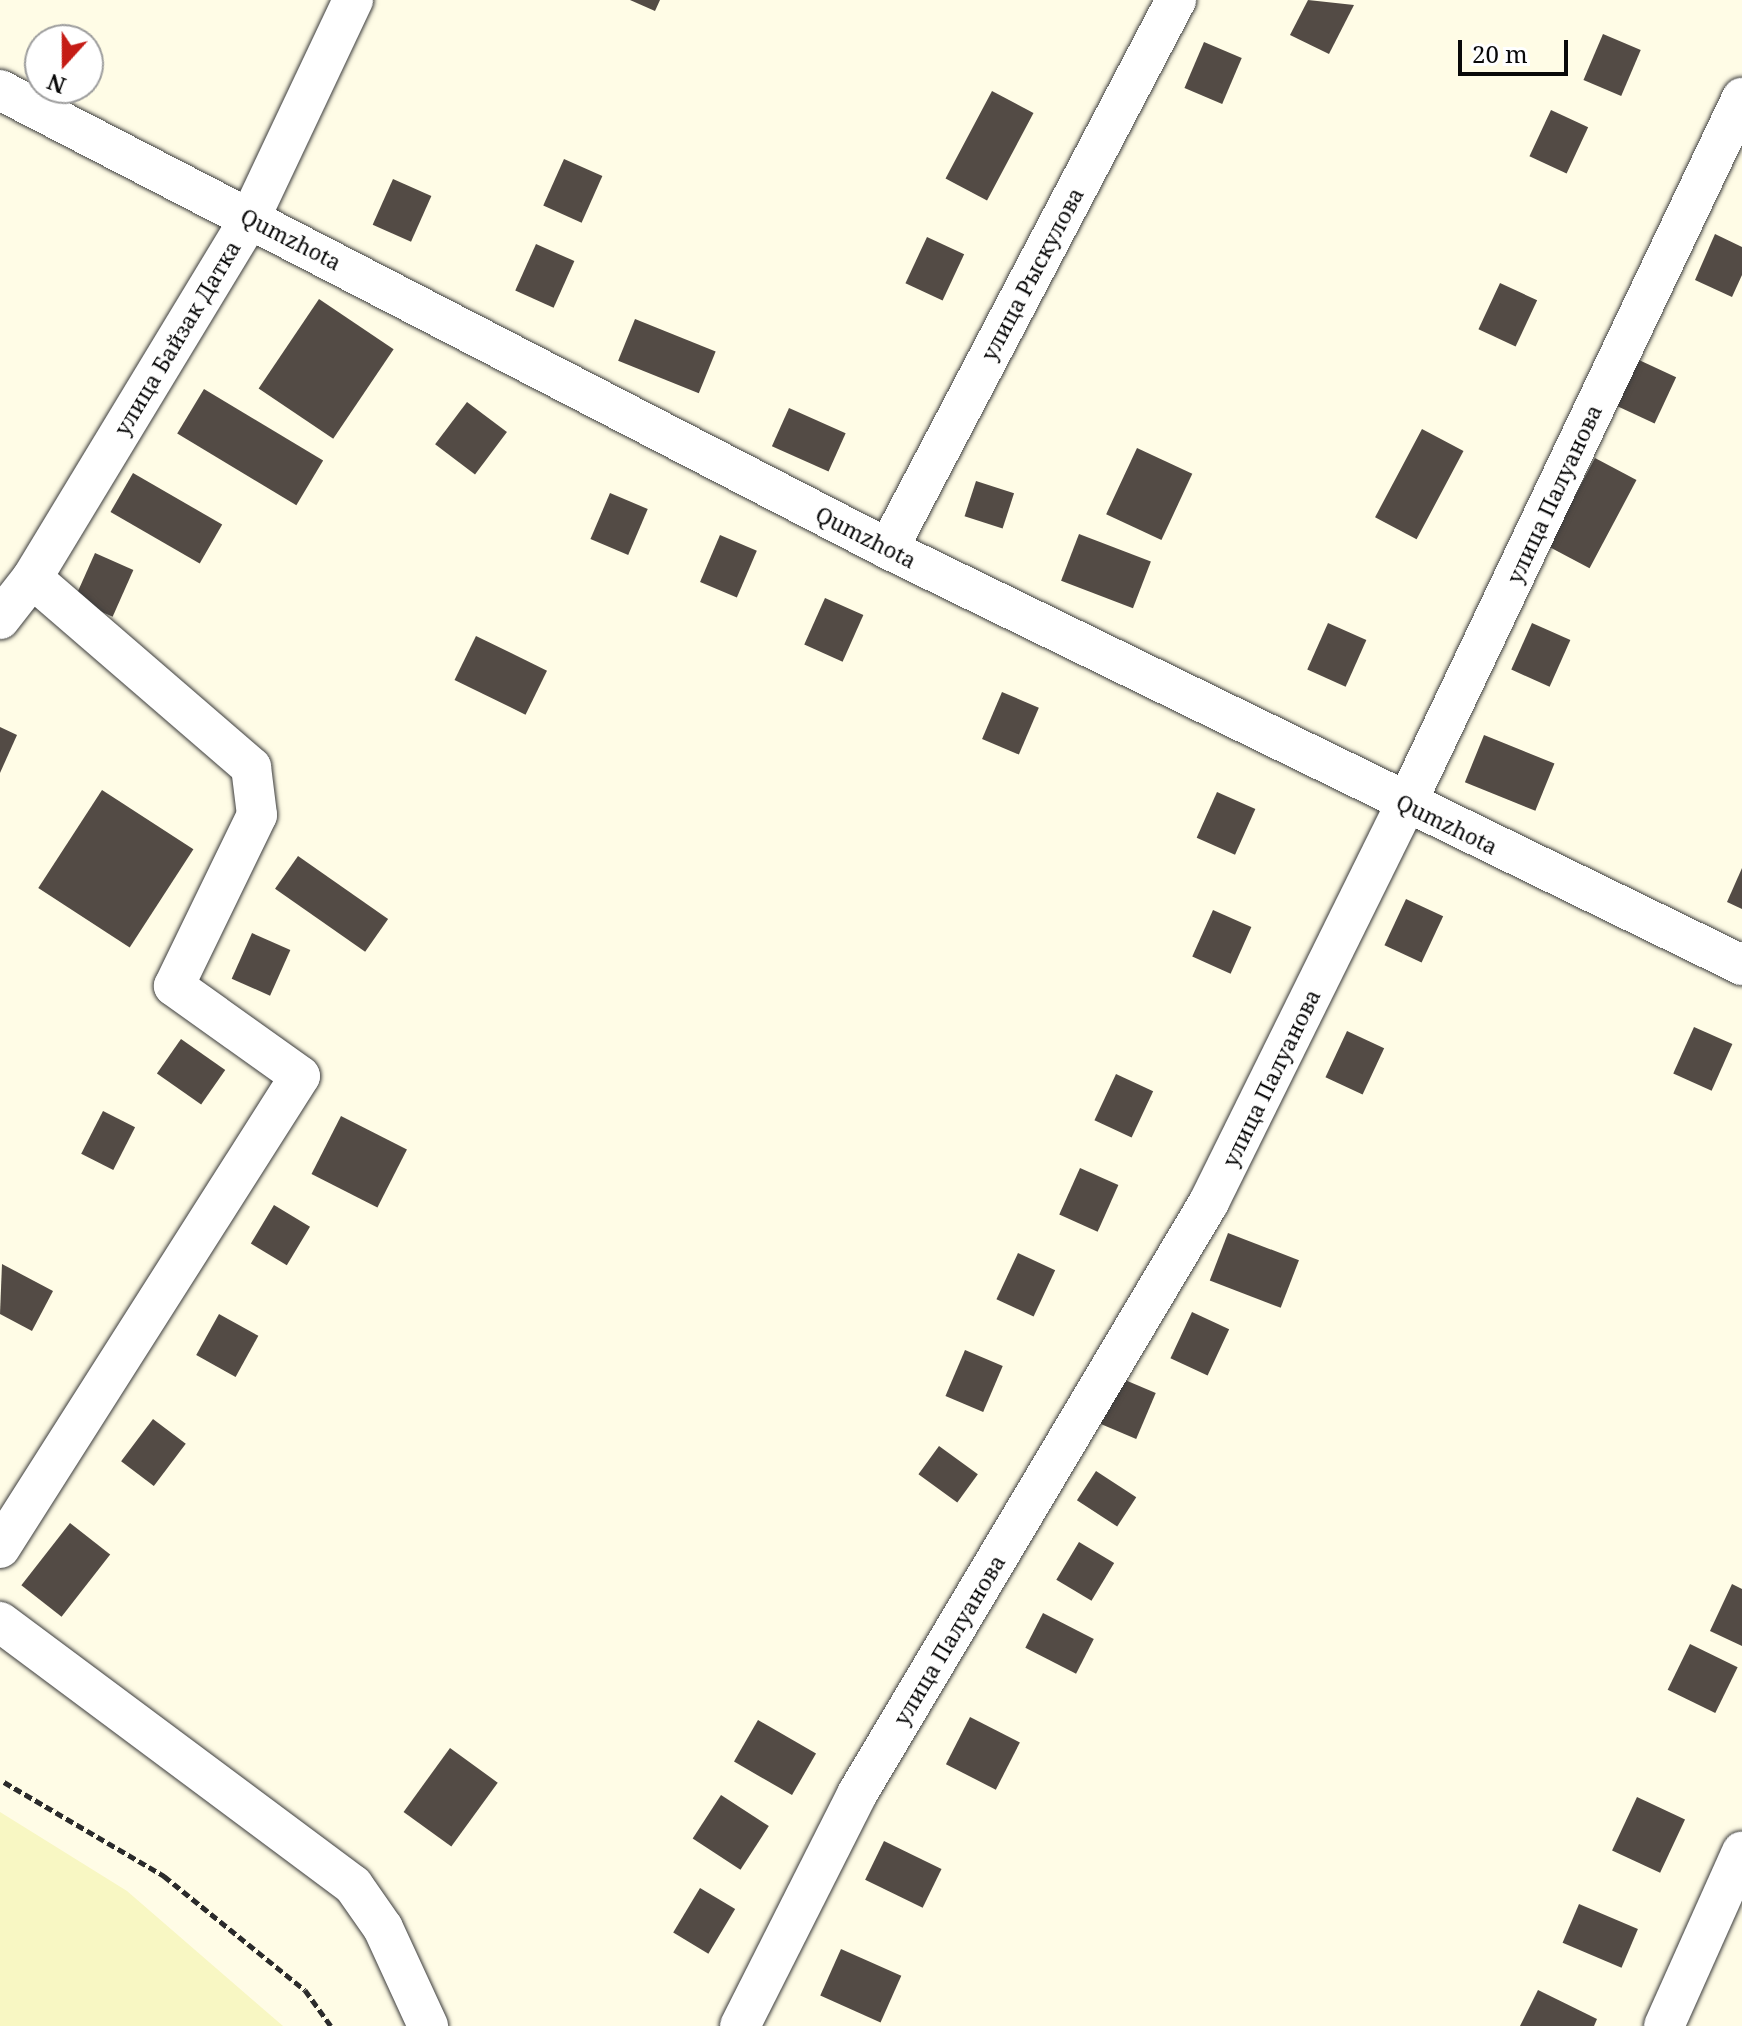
<!DOCTYPE html>
<meta charset="utf-8">
<style>
body{margin:0}
#map{position:relative;width:1742px;height:2026px;overflow:hidden;background:#fffce6;font-family:"Noto Serif",serif}
div>[style]{position:absolute}
.farmland>*{inset:0;background:#f8f7c3}
.building>*{inset:0;background:#534b45;transform-origin:0 0}
.path>*{height:5px;margin-top:-2.5px;transform-origin:0;background:repeating-linear-gradient(90deg,#2b2b2b 0 8px,transparent 0 12px)}
.roads{filter:drop-shadow(0 0 2px #3c3c3c) drop-shadow(0 0 2px #3c3c3c)}
.street>*{height:40px;margin:-20px;padding:0 20px;transform-origin:20px;border-radius:20px;background:#fff}
span{translate:-50% -50%;white-space:nowrap;text-align:center;line-height:1.15;-webkit-text-stroke:8px #fff;paint-order:stroke}
.street-label{font-size:22px;color:#090909}
.north{position:absolute;left:24px;top:24px;width:80px;height:80px;box-sizing:border-box;background:#fff;border:2px solid #9d9d9d;border-radius:50%;rotate:201deg;font-size:22px;font-weight:700;line-height:32px;text-align:center;color:#090909}
.north::after{content:'';display:block;margin:auto;width:28px;height:36px;background:#c51c15;clip-path:polygon(50% 0,100% 100%,50% 72%,0 100%)}
.scale{position:absolute;left:1458px;top:40px;width:110px;height:36px;box-sizing:border-box;border:4px solid #090909;border-top:0;padding-left:10px;font-size:24px;line-height:28px;white-space:nowrap;color:#090909;-webkit-text-stroke:6px #fff;paint-order:stroke}
</style>
<div id="map">
<div class="farmland">
<div style="clip-path:polygon(0 1812px,127px 1891px,283px 2026px,0 2026px)"></div>
</div>
<div class="building">
<div style="clip-path:polygon(630px 0,660px 0,655px 11px)"></div>
<div style="clip-path:polygon(1308px 0,1354px 5px,1329px 54px,1290px 35px)"></div>
<div style="left:1603px;top:34px;width:41px;height:50px;rotate:23deg"></div>
<div style="left:1204px;top:42px;width:41px;height:50px;rotate:23deg"></div>
<div style="left:992px;top:91px;width:47px;height:99px;rotate:28deg"></div>
<div style="left:1551px;top:110px;width:41px;height:51px;rotate:25deg"></div>
<div style="left:564px;top:159px;width:42px;height:51px;rotate:24deg"></div>
<div style="left:393px;top:179px;width:42px;height:50px;rotate:24deg"></div>
<div style="clip-path:polygon(1715px 234px,1742px 247px,1742px 275px,1732px 297px,1695px 280px)"></div>
<div style="left:927px;top:237px;width:41px;height:51px;rotate:25deg"></div>
<div style="left:536px;top:244px;width:42px;height:51px;rotate:24deg"></div>
<div style="left:1500px;top:283px;width:41px;height:51px;rotate:25deg"></div>
<div style="left:319px;top:299px;width:90px;height:108px;rotate:34deg"></div>
<div style="left:635px;top:319px;width:87px;height:45px;rotate:22deg"></div>
<div style="left:1639px;top:360px;width:41px;height:51px;rotate:25deg"></div>
<div style="left:204px;top:389px;width:139px;height:52px;rotate:31deg"></div>
<div style="left:467px;top:402px;width:50px;height:53px;rotate:37deg"></div>
<div style="left:789px;top:408px;width:62px;height:42px;rotate:24deg"></div>
<div style="left:1422px;top:429px;width:47px;height:100px;rotate:28deg"></div>
<div style="left:1137px;top:448px;width:61px;height:73px;rotate:25deg"></div>
<div style="left:1595px;top:458px;width:47px;height:100px;rotate:28deg"></div>
<div style="left:133px;top:473px;width:103px;height:45px;rotate:30deg"></div>
<div style="left:976px;top:481px;width:40px;height:37px;rotate:18deg"></div>
<div style="left:610px;top:493px;width:41px;height:50px;rotate:23deg"></div>
<div style="left:1079px;top:534px;width:77px;height:50px;rotate:21deg"></div>
<div style="left:720px;top:535px;width:40px;height:51px;rotate:23deg"></div>
<div style="left:95px;top:553px;width:42px;height:51px;rotate:24deg"></div>
<div style="left:825px;top:598px;width:42px;height:51px;rotate:24deg"></div>
<div style="left:1328px;top:623px;width:42px;height:51px;rotate:24deg"></div>
<div style="left:1532px;top:623px;width:42px;height:51px;rotate:24deg"></div>
<div style="left:476px;top:636px;width:79px;height:49px;rotate:26deg"></div>
<div style="left:1002px;top:692px;width:40px;height:51px;rotate:23deg"></div>
<div style="clip-path:polygon(0 727px,17px 735px,0 773px)"></div>
<div style="left:1484px;top:735px;width:76px;height:51px;rotate:22deg"></div>
<div style="left:102px;top:790px;width:109px;height:117px;rotate:33deg"></div>
<div style="left:1217px;top:792px;width:42px;height:50px;rotate:24deg"></div>
<div style="left:298px;top:856px;width:110px;height:40px;rotate:35deg"></div>
<div style="clip-path:polygon(1742px 868px,1742px 909px,1727px 902px)"></div>
<div style="left:1406px;top:899px;width:41px;height:51px;rotate:25deg"></div>
<div style="left:1213px;top:910px;width:42px;height:51px;rotate:24deg"></div>
<div style="left:252px;top:933px;width:42px;height:50px;rotate:24deg"></div>
<div style="left:1694px;top:1027px;width:42px;height:51px;rotate:24deg"></div>
<div style="left:1347px;top:1031px;width:41px;height:51px;rotate:25deg"></div>
<div style="left:181px;top:1039px;width:54px;height:42px;rotate:35deg"></div>
<div style="left:1116px;top:1074px;width:41px;height:51px;rotate:25deg"></div>
<div style="left:103px;top:1111px;width:36px;height:48px;rotate:27deg"></div>
<div style="left:341px;top:1116px;width:74px;height:65px;rotate:27deg"></div>
<div style="left:1080px;top:1168px;width:42px;height:51px;rotate:24deg"></div>
<div style="left:274px;top:1205px;width:42px;height:45px;rotate:31deg"></div>
<div style="left:1228px;top:1233px;width:76px;height:51px;rotate:21deg"></div>
<div style="left:1018px;top:1253px;width:41px;height:51px;rotate:25deg"></div>
<div style="clip-path:polygon(2px 1264px,53px 1291px,32px 1331px,0 1314px)"></div>
<div style="left:1192px;top:1312px;width:41px;height:51px;rotate:25deg"></div>
<div style="left:219px;top:1314px;width:45px;height:47px;rotate:29deg"></div>
<div style="left:965px;top:1350px;width:41px;height:50px;rotate:23deg"></div>
<div style="left:1118px;top:1377px;width:41px;height:50px;rotate:23deg"></div>
<div style="left:153px;top:1419px;width:41px;height:53px;rotate:37deg"></div>
<div style="left:939px;top:1446px;width:48px;height:35px;rotate:36deg"></div>
<div style="left:1096px;top:1471px;width:48px;height:35px;rotate:33deg"></div>
<div style="left:70px;top:1523px;width:51px;height:79px;rotate:38deg"></div>
<div style="left:1079px;top:1542px;width:41px;height:44px;rotate:31deg"></div>
<div style="clip-path:polygon(1732px 1584px,1742px 1589px,1742px 1646px,1710px 1631px)"></div>
<div style="left:1043px;top:1613px;width:57px;height:39px;rotate:27deg"></div>
<div style="left:1690px;top:1644px;width:53px;height:51px;rotate:26deg"></div>
<div style="left:970px;top:1717px;width:56px;height:53px;rotate:27deg"></div>
<div style="left:758px;top:1720px;width:67px;height:48px;rotate:30deg"></div>
<div style="left:450px;top:1748px;width:59px;height:79px;rotate:36deg"></div>
<div style="left:721px;top:1795px;width:57px;height:52px;rotate:33deg"></div>
<div style="left:1637px;top:1797px;width:53px;height:59px;rotate:25deg"></div>
<div style="left:884px;top:1841px;width:64px;height:43px;rotate:26deg"></div>
<div style="left:700px;top:1888px;width:41px;height:52px;rotate:31deg"></div>
<div style="left:1579px;top:1904px;width:64px;height:42px;rotate:23deg"></div>
<div style="left:841px;top:1949px;width:66px;height:51px;rotate:24deg"></div>
<div style="clip-path:polygon(1538px 1990px,1597px 2019px,1594px 2026px,1520px 2026px)"></div>
</div>
<div class="path">
<div style="left:4px;top:1782px;width:186px;rotate:30.4deg"></div>
<div style="left:164px;top:1876px;width:181px;rotate:39deg"></div>
<div style="left:305px;top:1990px;width:44px;rotate:54.2deg"></div>
</div>
<div class="roads">
<div class="street">
<div style="left:0;top:90px;width:1000px;rotate:27.33deg"></div>
<div style="left:888px;top:549px;width:950px;rotate:25.97deg"></div>
<div style="left:888px;top:549px;width:620px;rotate:-62.32deg"></div>
<div style="left:0;top:619px;width:52px;rotate:-52deg"></div>
<div style="left:32px;top:578px;width:421px;rotate:-58.8deg"></div>
<div style="left:250px;top:218px;width:241px;rotate:-64.7deg"></div>
<div style="left:0;top:1548px;width:559px;rotate:-57.56deg"></div>
<div style="left:300px;top:1076px;width:155px;rotate:-144.5deg"></div>
<div style="left:174px;top:986px;width:190px;rotate:-64.1deg"></div>
<div style="left:257px;top:815px;width:48px;rotate:-97.1deg"></div>
<div style="left:251px;top:767px;width:289px;rotate:-139.2deg"></div>
<div style="left:0;top:1622px;width:440px;rotate:36.7deg"></div>
<div style="left:353px;top:1885px;width:52px;rotate:55.1deg"></div>
<div style="left:383px;top:1928px;width:108px;rotate:65.3deg"></div>
<div style="left:740px;top:2026px;width:260px;rotate:-63.2deg"></div>
<div style="left:857px;top:1794px;width:689px;rotate:-59.26deg"></div>
<div style="left:1209px;top:1202px;width:444px;rotate:-63.7deg"></div>
<div style="left:1406px;top:804px;width:782px;rotate:-64.55deg"></div>
<div style="left:1664px;top:2026px;width:191px;rotate:-65.9deg"></div>
</div>
</div>
<div class="street-label">
<span style="left:291px;top:239px;rotate:27deg">Qumzhota</span>
<span style="left:1032px;top:274px;rotate:-62deg">улица Рыскулова</span>
<span style="left:177px;top:338px;rotate:-59deg">улица Байзак Датка</span>
<span style="left:1554px;top:494px;rotate:-65deg">улица Палуанова</span>
<span style="left:866px;top:537px;rotate:27deg">Qumzhota</span>
<span style="left:1447px;top:824px;rotate:26deg">Qumzhota</span>
<span style="left:1271px;top:1078px;rotate:-64deg">улица Палуанова</span>
<span style="left:949px;top:1640px;rotate:-59deg">улица Палуанова</span>
</div>
<div class="north">N</div>
<div class="scale">20 m</div>
</div>
